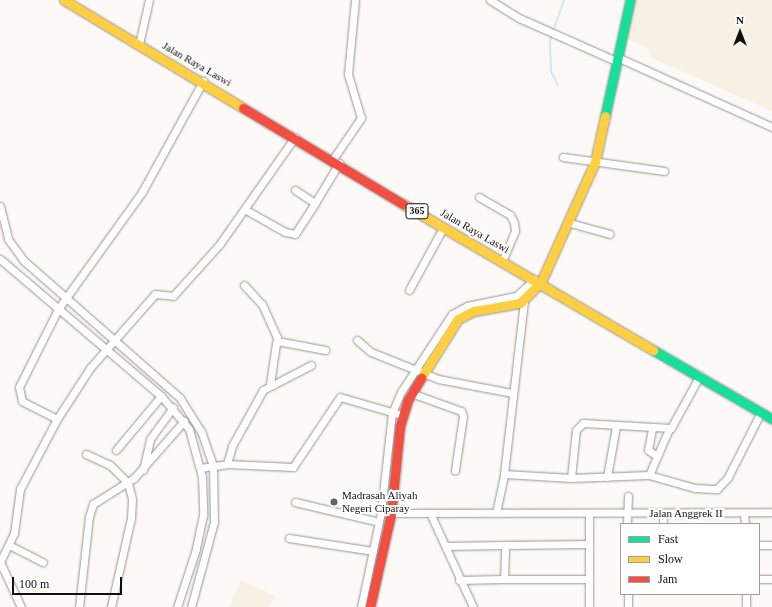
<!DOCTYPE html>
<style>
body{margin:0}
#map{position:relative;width:772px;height:607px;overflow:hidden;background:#fcf9f6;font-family:"Times New Roman",serif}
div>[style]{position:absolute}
.farmland>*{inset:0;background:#f6f1e4}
.stream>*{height:2px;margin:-1px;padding:0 1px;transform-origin:1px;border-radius:1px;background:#d1eaf1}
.roads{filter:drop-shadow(0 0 1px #969594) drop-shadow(0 0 1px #969594)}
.street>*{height:7px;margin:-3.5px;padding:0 3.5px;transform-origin:3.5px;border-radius:3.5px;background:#fffefe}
.fast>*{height:9px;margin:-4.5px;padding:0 4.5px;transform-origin:4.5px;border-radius:4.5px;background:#16e098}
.slow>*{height:9px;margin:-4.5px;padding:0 4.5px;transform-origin:4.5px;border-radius:4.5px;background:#ffcf43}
.jam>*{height:9px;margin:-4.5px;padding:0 4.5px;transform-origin:4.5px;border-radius:4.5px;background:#f24e42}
.dots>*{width:11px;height:11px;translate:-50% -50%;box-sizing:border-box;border:2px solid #fff;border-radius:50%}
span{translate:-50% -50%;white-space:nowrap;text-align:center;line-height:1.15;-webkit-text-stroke:4px #fff;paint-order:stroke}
.shield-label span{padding:1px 3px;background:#fff;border:1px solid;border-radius:3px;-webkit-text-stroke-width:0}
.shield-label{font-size:10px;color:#101010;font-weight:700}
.street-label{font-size:11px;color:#101010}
.poi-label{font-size:11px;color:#101010}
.left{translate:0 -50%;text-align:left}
.legend{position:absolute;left:620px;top:523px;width:140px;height:72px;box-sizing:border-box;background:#fff;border:1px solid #9f9f9f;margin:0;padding:5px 7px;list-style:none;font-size:12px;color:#101010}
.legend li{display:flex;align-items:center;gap:8px;height:20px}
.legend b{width:20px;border:1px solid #9f9f9f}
.north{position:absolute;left:720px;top:12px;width:40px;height:40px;-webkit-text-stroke:3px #fff;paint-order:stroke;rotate:0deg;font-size:11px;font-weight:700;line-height:16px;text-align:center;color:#101010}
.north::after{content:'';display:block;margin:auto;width:14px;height:18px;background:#101010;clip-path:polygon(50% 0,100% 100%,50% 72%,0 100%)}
.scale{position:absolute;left:12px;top:577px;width:110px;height:18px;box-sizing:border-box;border:2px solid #101010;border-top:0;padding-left:5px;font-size:12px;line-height:14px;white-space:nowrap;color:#101010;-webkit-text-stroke:3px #fff;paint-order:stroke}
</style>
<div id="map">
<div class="farmland">
<div style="clip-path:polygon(633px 0,772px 0,772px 111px,650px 57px,648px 49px,626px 38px)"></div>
<div style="clip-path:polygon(241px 580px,275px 596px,269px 607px,229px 607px)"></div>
</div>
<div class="stream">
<div style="left:558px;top:85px;width:16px;rotate:-117deg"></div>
<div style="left:551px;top:71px;width:31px;rotate:-92deg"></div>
<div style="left:550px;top:40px;width:42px;rotate:-70.7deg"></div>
</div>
<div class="roads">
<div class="street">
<div style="left:490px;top:0;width:34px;rotate:32deg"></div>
<div style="left:519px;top:18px;width:106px;rotate:23.9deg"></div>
<div style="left:139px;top:44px;width:45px;rotate:-77.2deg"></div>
<div style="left:617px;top:57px;width:170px;rotate:24.3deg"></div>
<div style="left:563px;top:157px;width:102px;rotate:7.9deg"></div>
<div style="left:333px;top:159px;width:50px;rotate:-55.7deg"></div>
<div style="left:361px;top:118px;width:46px;rotate:-106.5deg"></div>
<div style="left:348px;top:74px;width:74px;rotate:-84.6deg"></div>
<div style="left:295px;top:190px;width:24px;rotate:33deg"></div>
<div style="left:315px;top:203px;width:47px;rotate:-59deg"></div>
<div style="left:479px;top:197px;width:36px;rotate:30deg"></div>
<div style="left:510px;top:215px;width:9px;rotate:63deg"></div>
<div style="left:514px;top:223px;width:8px;rotate:83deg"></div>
<div style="left:515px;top:231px;width:34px;rotate:113deg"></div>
<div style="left:0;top:206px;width:34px;rotate:76deg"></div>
<div style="left:8px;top:239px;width:26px;rotate:54deg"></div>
<div style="left:23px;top:260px;width:209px;rotate:41.3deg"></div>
<div style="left:180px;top:398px;width:39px;rotate:58deg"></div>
<div style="left:201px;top:431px;width:37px;rotate:71deg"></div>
<div style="left:213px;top:466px;width:56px;rotate:89deg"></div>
<div style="left:214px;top:522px;width:88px;rotate:105.1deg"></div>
<div style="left:246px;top:210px;width:45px;rotate:29.4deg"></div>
<div style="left:285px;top:232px;width:10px;rotate:11deg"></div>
<div style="left:295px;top:234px;width:37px;rotate:-57deg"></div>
<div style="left:570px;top:223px;width:41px;rotate:15.4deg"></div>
<div style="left:0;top:259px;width:211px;rotate:40.4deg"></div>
<div style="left:161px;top:396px;width:43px;rotate:49.7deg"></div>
<div style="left:189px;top:429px;width:50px;rotate:74.8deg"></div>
<div style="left:202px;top:477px;width:38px;rotate:88deg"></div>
<div style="left:203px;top:515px;width:35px;rotate:102deg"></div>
<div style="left:196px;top:549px;width:61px;rotate:108.1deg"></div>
<div style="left:244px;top:285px;width:26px;rotate:47deg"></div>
<div style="left:262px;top:304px;width:36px;rotate:66deg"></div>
<div style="left:277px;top:337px;width:48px;rotate:98.5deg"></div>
<div style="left:409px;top:290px;width:71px;rotate:-61.3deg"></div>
<div style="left:524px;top:301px;width:174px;rotate:96.6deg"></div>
<div style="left:504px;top:474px;width:67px;rotate:3.4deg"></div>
<div style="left:571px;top:478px;width:48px;rotate:-84.1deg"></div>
<div style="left:576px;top:430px;width:10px;rotate:-45deg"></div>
<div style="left:583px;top:423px;width:88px;rotate:3.3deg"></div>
<div style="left:671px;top:428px;width:60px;rotate:-61.3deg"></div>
<div style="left:357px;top:340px;width:18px;rotate:41deg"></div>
<div style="left:371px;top:352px;width:72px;rotate:21.9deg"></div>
<div style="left:438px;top:379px;width:75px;rotate:10.7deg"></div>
<div style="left:277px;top:341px;width:49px;rotate:10.6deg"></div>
<div style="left:411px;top:393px;width:53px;rotate:19.8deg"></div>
<div style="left:461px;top:411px;width:5px;rotate:68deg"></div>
<div style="left:463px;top:416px;width:55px;rotate:98.4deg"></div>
<div style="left:57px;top:419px;width:61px;rotate:-57.1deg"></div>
<div style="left:90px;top:368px;width:98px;rotate:-48.7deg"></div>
<div style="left:155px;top:294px;width:18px;rotate:6deg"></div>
<div style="left:173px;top:296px;width:69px;rotate:-48deg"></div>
<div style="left:219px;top:245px;width:132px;rotate:-54.9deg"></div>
<div style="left:652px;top:429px;width:21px;rotate:101deg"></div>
<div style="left:648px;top:450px;width:11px;rotate:34deg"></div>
<div style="left:116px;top:450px;width:70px;rotate:-50.2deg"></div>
<div style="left:86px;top:454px;width:26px;rotate:25deg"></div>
<div style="left:110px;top:465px;width:25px;rotate:45deg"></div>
<div style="left:128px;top:483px;width:16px;rotate:76deg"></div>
<div style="left:132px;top:499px;width:19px;rotate:93deg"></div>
<div style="left:131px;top:518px;width:91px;rotate:102.7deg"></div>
<div style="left:227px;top:464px;width:66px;rotate:2.6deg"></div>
<div style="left:293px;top:467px;width:84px;rotate:-56.1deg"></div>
<div style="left:340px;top:397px;width:65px;rotate:16.2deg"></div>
<div style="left:200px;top:468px;width:27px;rotate:-8deg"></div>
<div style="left:227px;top:464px;width:19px;rotate:-74deg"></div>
<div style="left:232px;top:446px;width:64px;rotate:-61deg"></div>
<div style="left:263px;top:390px;width:54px;rotate:-27.5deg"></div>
<div style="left:143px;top:470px;width:32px;rotate:-77deg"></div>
<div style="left:150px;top:439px;width:39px;rotate:-54deg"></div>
<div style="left:649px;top:475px;width:50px;rotate:-66.5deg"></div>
<div style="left:607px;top:477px;width:52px;rotate:-80deg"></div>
<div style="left:571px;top:478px;width:78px;rotate:-2.2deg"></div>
<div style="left:649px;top:475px;width:48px;rotate:15.8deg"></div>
<div style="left:695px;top:488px;width:22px;rotate:3deg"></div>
<div style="left:717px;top:489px;width:16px;rotate:-47deg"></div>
<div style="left:728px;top:477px;width:73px;rotate:-63.1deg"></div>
<div style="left:295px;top:502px;width:86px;rotate:13.4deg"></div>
<div style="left:387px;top:513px;width:385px;rotate:-0.1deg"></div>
<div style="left:430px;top:513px;width:103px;rotate:65.4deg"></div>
<div style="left:496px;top:513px;width:40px;rotate:-78deg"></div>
<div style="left:589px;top:513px;width:94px;rotate:90deg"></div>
<div style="left:663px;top:513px;width:11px;rotate:90deg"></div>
<div style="left:744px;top:513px;width:11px;rotate:85deg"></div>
<div style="left:627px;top:524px;width:28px;rotate:-88deg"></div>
<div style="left:289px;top:538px;width:85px;rotate:8.8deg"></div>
<div style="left:9px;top:545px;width:38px;rotate:27deg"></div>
<div style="left:759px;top:545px;width:13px"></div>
<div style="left:446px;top:546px;width:59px;rotate:-1deg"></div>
<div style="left:0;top:562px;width:32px;rotate:-64deg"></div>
<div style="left:14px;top:533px;width:44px;rotate:-82.2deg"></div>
<div style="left:20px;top:489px;width:79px;rotate:-62.1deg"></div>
<div style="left:57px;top:419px;width:39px;rotate:-153deg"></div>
<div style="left:22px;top:401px;width:14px;rotate:-102deg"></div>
<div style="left:19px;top:387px;width:87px;rotate:-63.4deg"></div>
<div style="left:58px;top:309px;width:144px;rotate:-54.3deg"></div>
<div style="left:142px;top:192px;width:127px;rotate:-61.2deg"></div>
<div style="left:0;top:562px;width:50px;rotate:65deg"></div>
<div style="left:504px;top:579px;width:85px"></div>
<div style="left:759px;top:579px;width:13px"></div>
<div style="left:459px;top:580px;width:45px;rotate:-1.3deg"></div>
<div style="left:504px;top:579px;width:34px;rotate:-88deg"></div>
<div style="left:505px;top:545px;width:84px;rotate:-0.7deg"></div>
<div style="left:628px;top:594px;width:13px;rotate:90deg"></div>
<div style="left:746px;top:594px;width:13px;rotate:90deg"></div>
<div style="left:79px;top:607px;width:91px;rotate:-83.7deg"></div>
<div style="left:89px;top:517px;width:14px;rotate:-73deg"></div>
<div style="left:93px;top:504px;width:49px;rotate:-32.4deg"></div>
<div style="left:134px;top:478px;width:76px;rotate:-48.7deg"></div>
<div style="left:361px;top:607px;width:97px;rotate:-78.1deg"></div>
<div style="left:381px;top:512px;width:100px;rotate:-83.7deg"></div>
<div style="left:392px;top:413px;width:23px;rotate:-67deg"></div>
<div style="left:401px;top:392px;width:93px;rotate:-56.8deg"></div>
<div style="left:452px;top:314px;width:17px;rotate:-28deg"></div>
<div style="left:467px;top:306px;width:50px;rotate:-11.5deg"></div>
<div style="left:516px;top:296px;width:25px;rotate:-42deg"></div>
</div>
<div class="fast">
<div style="left:605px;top:116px;width:119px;rotate:-77.8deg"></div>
<div style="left:653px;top:350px;width:138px;rotate:30.1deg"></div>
</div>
<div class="slow">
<div style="left:64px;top:0;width:209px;rotate:31.1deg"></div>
<div style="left:403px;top:204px;width:290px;rotate:30.3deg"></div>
<div style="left:421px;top:378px;width:70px;rotate:-57.9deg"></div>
<div style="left:458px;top:319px;width:18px;rotate:-27deg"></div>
<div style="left:474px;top:311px;width:47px;rotate:-9.9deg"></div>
<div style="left:520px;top:303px;width:30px;rotate:-45deg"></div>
<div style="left:541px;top:282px;width:132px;rotate:-65.8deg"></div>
<div style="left:595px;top:162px;width:47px;rotate:-77.7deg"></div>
</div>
<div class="jam">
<div style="left:243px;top:108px;width:187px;rotate:31deg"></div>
<div style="left:370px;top:607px;width:95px;rotate:-77.3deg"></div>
<div style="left:391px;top:514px;width:88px;rotate:-84.2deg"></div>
<div style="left:400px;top:426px;width:27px;rotate:-73deg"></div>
<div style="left:408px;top:400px;width:26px;rotate:-59deg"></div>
</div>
</div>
<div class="dots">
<div style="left:334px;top:502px;background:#636260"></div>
</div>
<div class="shield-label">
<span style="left:417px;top:211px">365</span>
</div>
<div class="street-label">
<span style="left:197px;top:64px;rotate:30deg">Jalan Raya Laswi</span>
<span style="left:475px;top:231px;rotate:30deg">Jalan Raya Laswi</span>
<span style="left:686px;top:513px">Jalan Anggrek II</span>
</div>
<div class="poi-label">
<span class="left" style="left:342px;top:502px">Madrasah Aliyah<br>Negeri Ciparay</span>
</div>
<ul class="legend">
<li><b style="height:5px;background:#16e098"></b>Fast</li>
<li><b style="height:5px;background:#ffcf43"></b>Slow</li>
<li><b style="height:5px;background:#f24e42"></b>Jam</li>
</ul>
<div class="north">N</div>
<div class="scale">100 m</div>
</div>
